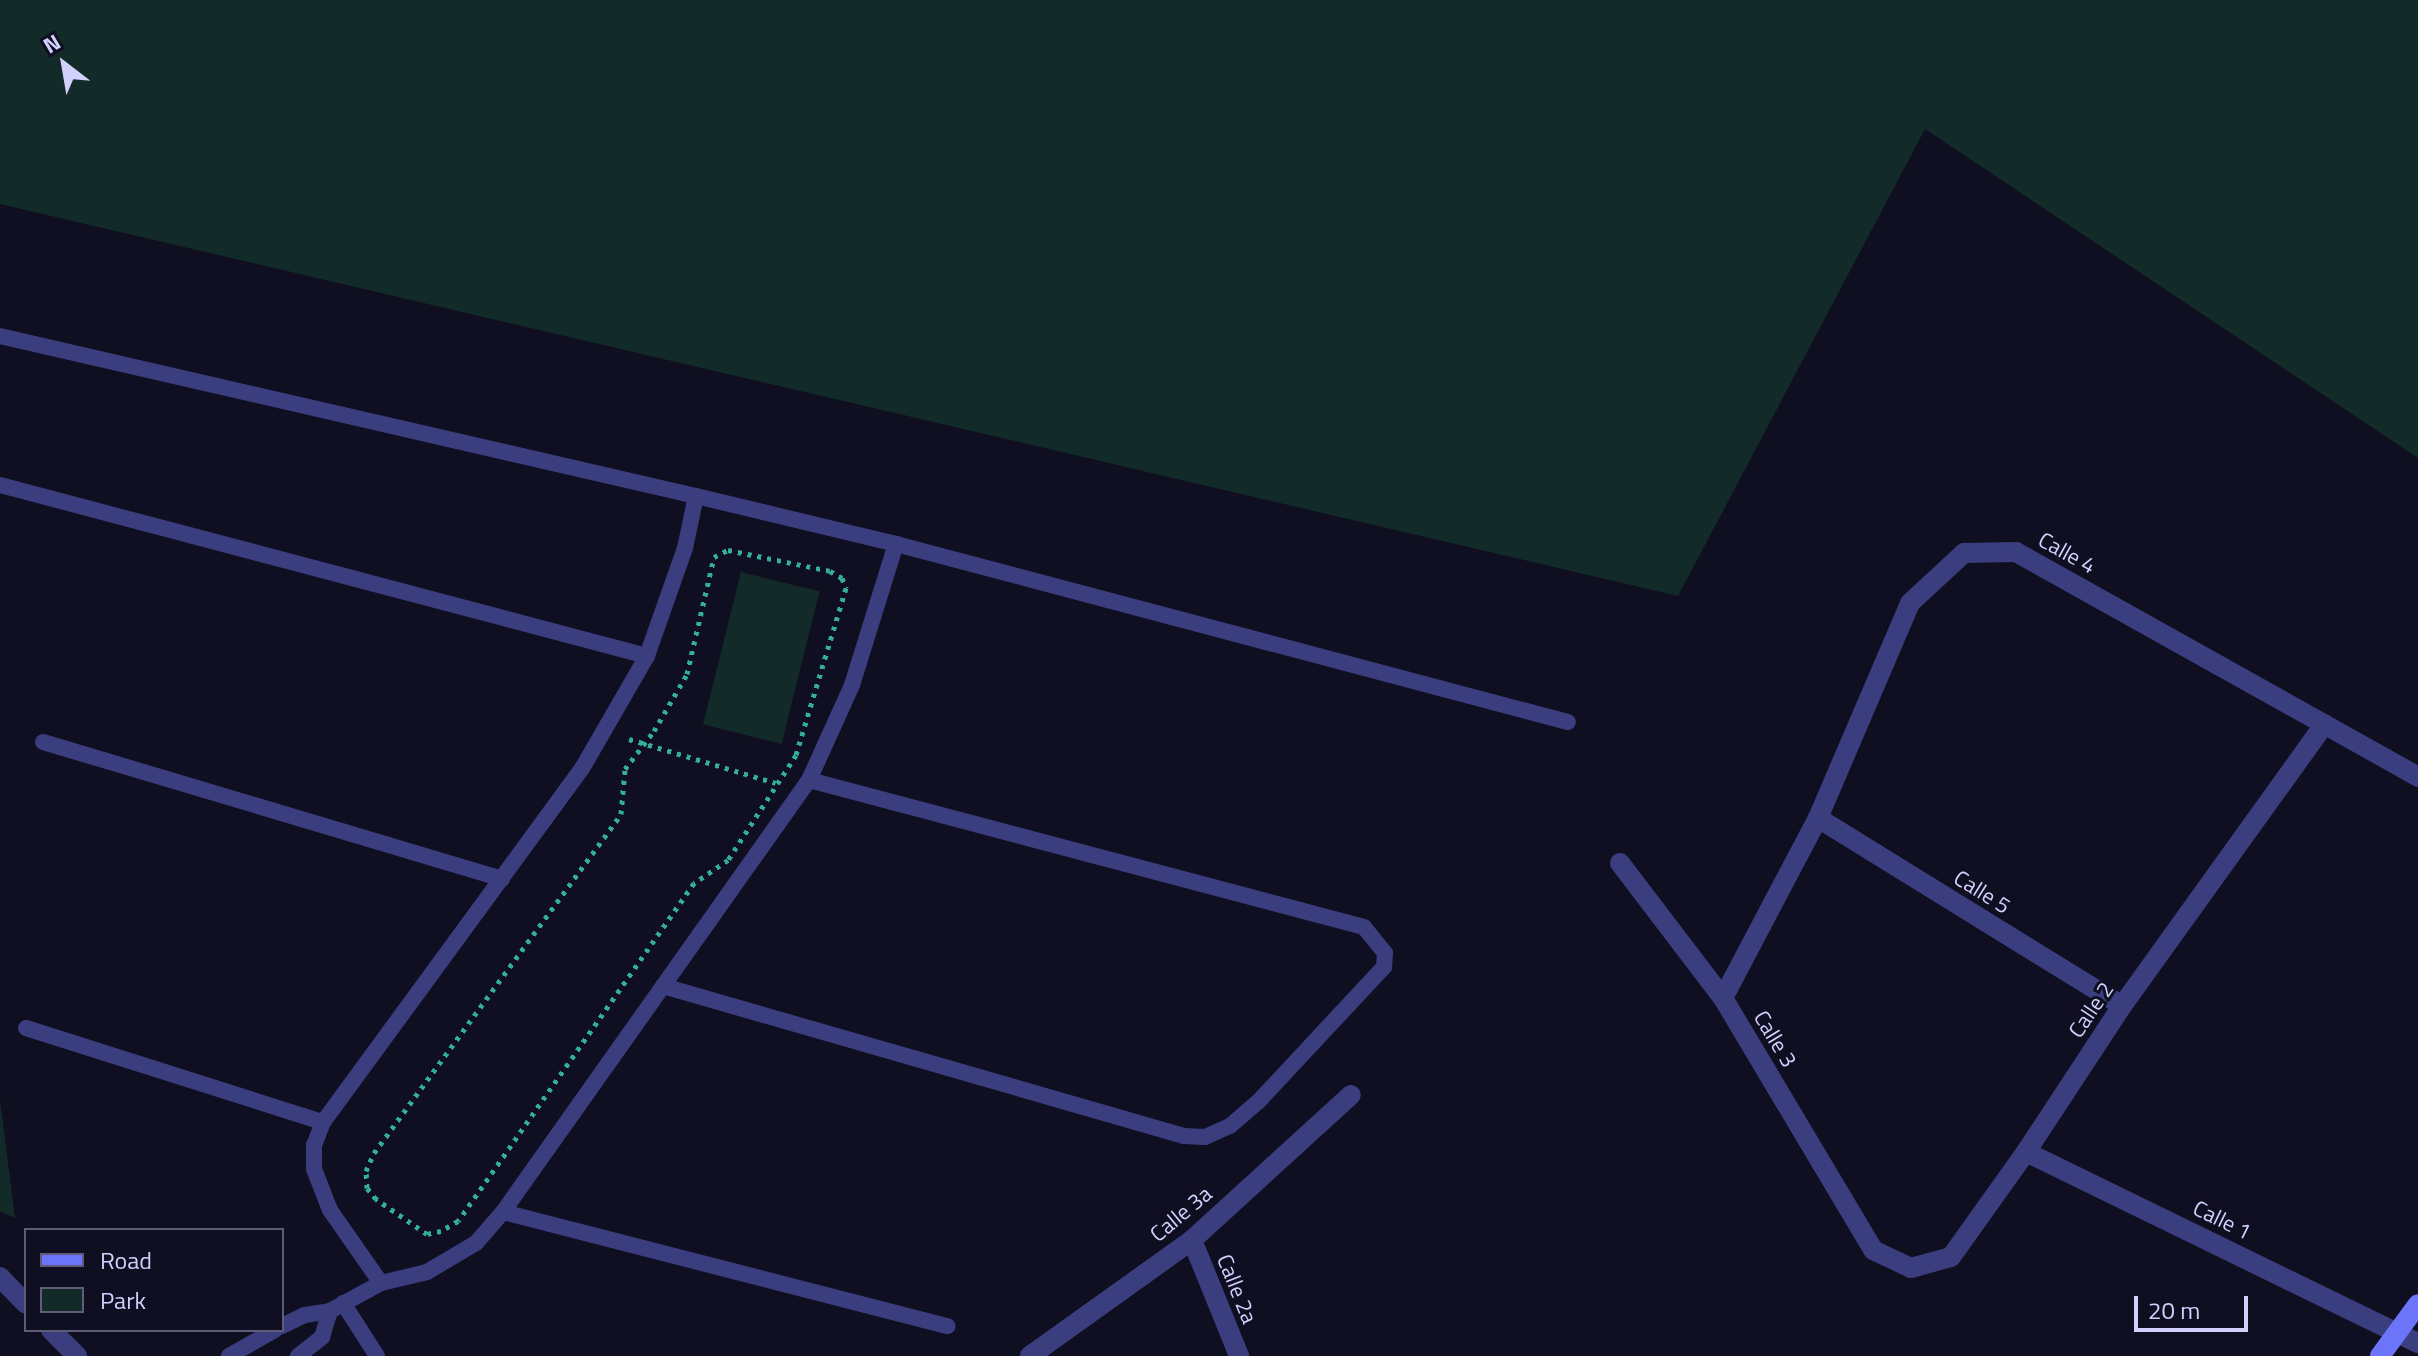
<!DOCTYPE html>
<style>
body{margin:0}
#map{position:relative;width:2418px;height:1356px;overflow:hidden;background:#100e21;font-family:"Titillium Web",sans-serif}
div>[style]{position:absolute}
.green>*{inset:0;background:#122b28;transform-origin:0 0}
.path>*{height:5px;margin-top:-2.5px;transform-origin:0;background:repeating-linear-gradient(90deg,#33ae9d 0 4px,transparent 0 10px)}
.lane>*{height:16px;margin:-8px;padding:0 8px;transform-origin:8px;border-radius:8px;background:#3b3e7e}
.street>*{height:20px;margin:-10px;padding:0 10px;transform-origin:10px;border-radius:10px;background:#3b3e7e}
.secondary>*{height:20px;margin:-10px;padding:0 10px;transform-origin:10px;border-radius:10px;background:#6c74f9}
span{translate:-50% -50%;white-space:nowrap;text-align:center;line-height:1.15;-webkit-text-stroke:6px #100e21;paint-order:stroke}
.street-label{font-size:22px;color:#d2d1fd}
.legend{position:absolute;left:24px;top:1228px;width:260px;height:104px;box-sizing:border-box;background:#100e21;border:2px solid #5e5c79;margin:0;padding:10px 14px;list-style:none;font-size:24px;color:#d2d1fd}
.legend li{display:flex;align-items:center;gap:16px;height:40px}
.legend b{width:40px;border:2px solid #5e5c79}
.north{position:absolute;left:24px;top:24px;width:80px;height:80px;-webkit-text-stroke:6px #100e21;paint-order:stroke;rotate:329deg;font-size:22px;font-weight:700;line-height:32px;text-align:center;color:#d2d1fd}
.north::after{content:'';display:block;margin:auto;width:28px;height:36px;background:#d2d1fd;clip-path:polygon(50% 0,100% 100%,50% 72%,0 100%)}
.scale{position:absolute;left:2134px;top:1296px;width:114px;height:36px;box-sizing:border-box;border:4px solid #d2d1fd;border-top:0;padding-left:10px;font-size:24px;line-height:28px;white-space:nowrap;color:#d2d1fd;-webkit-text-stroke:6px #100e21;paint-order:stroke}
</style>
<div id="map">
<div class="green">
<div style="clip-path:polygon(0 0,2418px 0,2418px 458px,1925px 129px,1678px 596px,0 204px)"></div>
<div style="left:741px;top:572px;width:81px;height:157px;rotate:14deg"></div>
<div style="clip-path:polygon(0 1100px,15px 1218px,0 1211px)"></div>
</div>
<div class="path">
<div style="left:728px;top:550px;width:104px;rotate:11.6deg"></div>
<div style="left:830px;top:571px;width:14px;rotate:30deg"></div>
<div style="left:842px;top:578px;width:11px;rotate:68deg"></div>
<div style="left:846px;top:588px;width:174px;rotate:106.7deg"></div>
<div style="left:796px;top:755px;width:125px;rotate:122.9deg"></div>
<div style="left:728px;top:860px;width:41px;rotate:145.9deg"></div>
<div style="left:694px;top:883px;width:412px;rotate:124.9deg"></div>
<div style="left:458px;top:1221px;width:20px;rotate:150deg"></div>
<div style="left:441px;top:1231px;width:14px;rotate:168deg"></div>
<div style="left:427px;top:1234px;width:62px;rotate:-145.5deg"></div>
<div style="left:376px;top:1199px;width:14px;rotate:-129deg"></div>
<div style="left:367px;top:1188px;width:17px;rotate:-93deg"></div>
<div style="left:366px;top:1171px;width:20px;rotate:-66deg"></div>
<div style="left:374px;top:1153px;width:419px;rotate:-53.9deg"></div>
<div style="left:621px;top:814px;width:45px;rotate:-84.9deg"></div>
<div style="left:625px;top:769px;width:48px;rotate:-52.7deg"></div>
<div style="left:654px;top:731px;width:66px;rotate:-59.9deg"></div>
<div style="left:687px;top:674px;width:120px;rotate:-77deg"></div>
<div style="left:714px;top:557px;width:16px;rotate:-27deg"></div>
<div style="left:629px;top:739px;width:153px;rotate:16.7deg"></div>
</div>
<div class="lane">
<div style="left:0;top:336px;width:714px;rotate:12.95deg"></div>
<div style="left:696px;top:496px;width:53px;rotate:101.9deg"></div>
<div style="left:685px;top:548px;width:114px;rotate:109.4deg"></div>
<div style="left:647px;top:656px;width:128px;rotate:120deg"></div>
<div style="left:583px;top:767px;width:440px;rotate:126.2deg"></div>
<div style="left:323px;top:1122px;width:25px;rotate:111deg"></div>
<div style="left:314px;top:1145px;width:24px;rotate:90deg"></div>
<div style="left:314px;top:1169px;width:44px;rotate:68.7deg"></div>
<div style="left:330px;top:1210px;width:89px;rotate:55.1deg"></div>
<div style="left:0;top:485px;width:669px;rotate:14.8deg"></div>
<div style="left:696px;top:496px;width:206px;rotate:13.5deg"></div>
<div style="left:896px;top:544px;width:695px;rotate:14.84deg"></div>
<div style="left:43px;top:742px;width:479px;rotate:16.6deg"></div>
<div style="left:663px;top:986px;width:542px;rotate:16.06deg"></div>
<div style="left:1184px;top:1136px;width:21px;rotate:3deg"></div>
<div style="left:1205px;top:1137px;width:27px;rotate:-24deg"></div>
<div style="left:1230px;top:1126px;width:37px;rotate:-41deg"></div>
<div style="left:1258px;top:1102px;width:185px;rotate:-47deg"></div>
<div style="left:1384px;top:967px;width:14px;rotate:-86deg"></div>
<div style="left:1385px;top:953px;width:33px;rotate:-129deg"></div>
<div style="left:1364px;top:927px;width:574px;rotate:-165.17deg"></div>
<div style="left:26px;top:1028px;width:312px;rotate:17.6deg"></div>
<div style="left:503px;top:1212px;width:529px;rotate:-54.69deg"></div>
<div style="left:809px;top:780px;width:104px;rotate:-65.6deg"></div>
<div style="left:852px;top:685px;width:148px;rotate:-72.7deg"></div>
<div style="left:343px;top:1303px;width:63px;rotate:57.3deg"></div>
<div style="left:282px;top:1326px;width:25px;rotate:-26deg"></div>
<div style="left:305px;top:1315px;width:25px;rotate:-9deg"></div>
<div style="left:330px;top:1311px;width:58px;rotate:-28.8deg"></div>
<div style="left:381px;top:1283px;width:47px;rotate:-13.4deg"></div>
<div style="left:427px;top:1272px;width:57px;rotate:-30.6deg"></div>
<div style="left:476px;top:1243px;width:41px;rotate:-48.9deg"></div>
<div style="left:503px;top:1212px;width:459px;rotate:14.4deg"></div>
<div style="left:229px;top:1356px;width:53px;rotate:-29.5deg"></div>
<div style="left:298px;top:1356px;width:31px;rotate:-38deg"></div>
<div style="left:322px;top:1337px;width:27px;rotate:-73deg"></div>
</div>
<div class="street">
<div style="left:1818px;top:818px;width:357px;rotate:31.7deg"></div>
<div style="left:1620px;top:863px;width:170px;rotate:52.7deg"></div>
<div style="left:1723px;top:998px;width:293px;rotate:59.2deg"></div>
<div style="left:1873px;top:1250px;width:42px;rotate:25.3deg"></div>
<div style="left:1911px;top:1268px;width:41px;rotate:-15.4deg"></div>
<div style="left:1951px;top:1257px;width:129px;rotate:-54.5deg"></div>
<div style="left:2026px;top:1152px;width:175px;rotate:-56.7deg"></div>
<div style="left:2122px;top:1006px;width:347px;rotate:-54.3deg"></div>
<div style="left:1723px;top:998px;width:204px;rotate:-62.2deg"></div>
<div style="left:1818px;top:818px;width:234px;rotate:-66.8deg"></div>
<div style="left:1910px;top:603px;width:74px;rotate:-42.8deg"></div>
<div style="left:1964px;top:553px;width:52px;rotate:-1.1deg"></div>
<div style="left:2016px;top:552px;width:461px;rotate:29.2deg"></div>
<div style="left:2026px;top:1152px;width:436px;rotate:26deg"></div>
<div style="left:1192px;top:1240px;width:125px;rotate:67.9deg"></div>
<div style="left:0;top:1277px;width:37px;rotate:46deg"></div>
<div style="left:51px;top:1330px;width:37px;rotate:45deg"></div>
<div style="left:1030px;top:1356px;width:199px;rotate:-35.6deg"></div>
<div style="left:1192px;top:1240px;width:215px;rotate:-42.4deg"></div>
</div>
<div class="secondary">
<div style="left:2380px;top:1356px;width:64px;rotate:-53.8deg"></div>
</div>
<div class="street-label">
<span style="left:2067px;top:553px;rotate:29deg">Calle 4</span>
<span style="left:1982px;top:892px;rotate:32deg">Calle 5</span>
<span style="left:2091px;top:1010px;rotate:-56deg">Calle 2</span>
<span style="left:1775px;top:1039px;rotate:59deg">Calle 3</span>
<span style="left:1181px;top:1214px;rotate:-40deg">Calle 3a</span>
<span style="left:2222px;top:1220px;rotate:26deg">Calle 1</span>
<span style="left:1237px;top:1289px;rotate:68deg">Calle 2a</span>
</div>
<ul class="legend">
<li><b style="height:10px;background:#6c74f9"></b>Road</li>
<li><b style="height:22px;background:#122b28"></b>Park</li>
</ul>
<div class="north">N</div>
<div class="scale">20 m</div>
</div>
